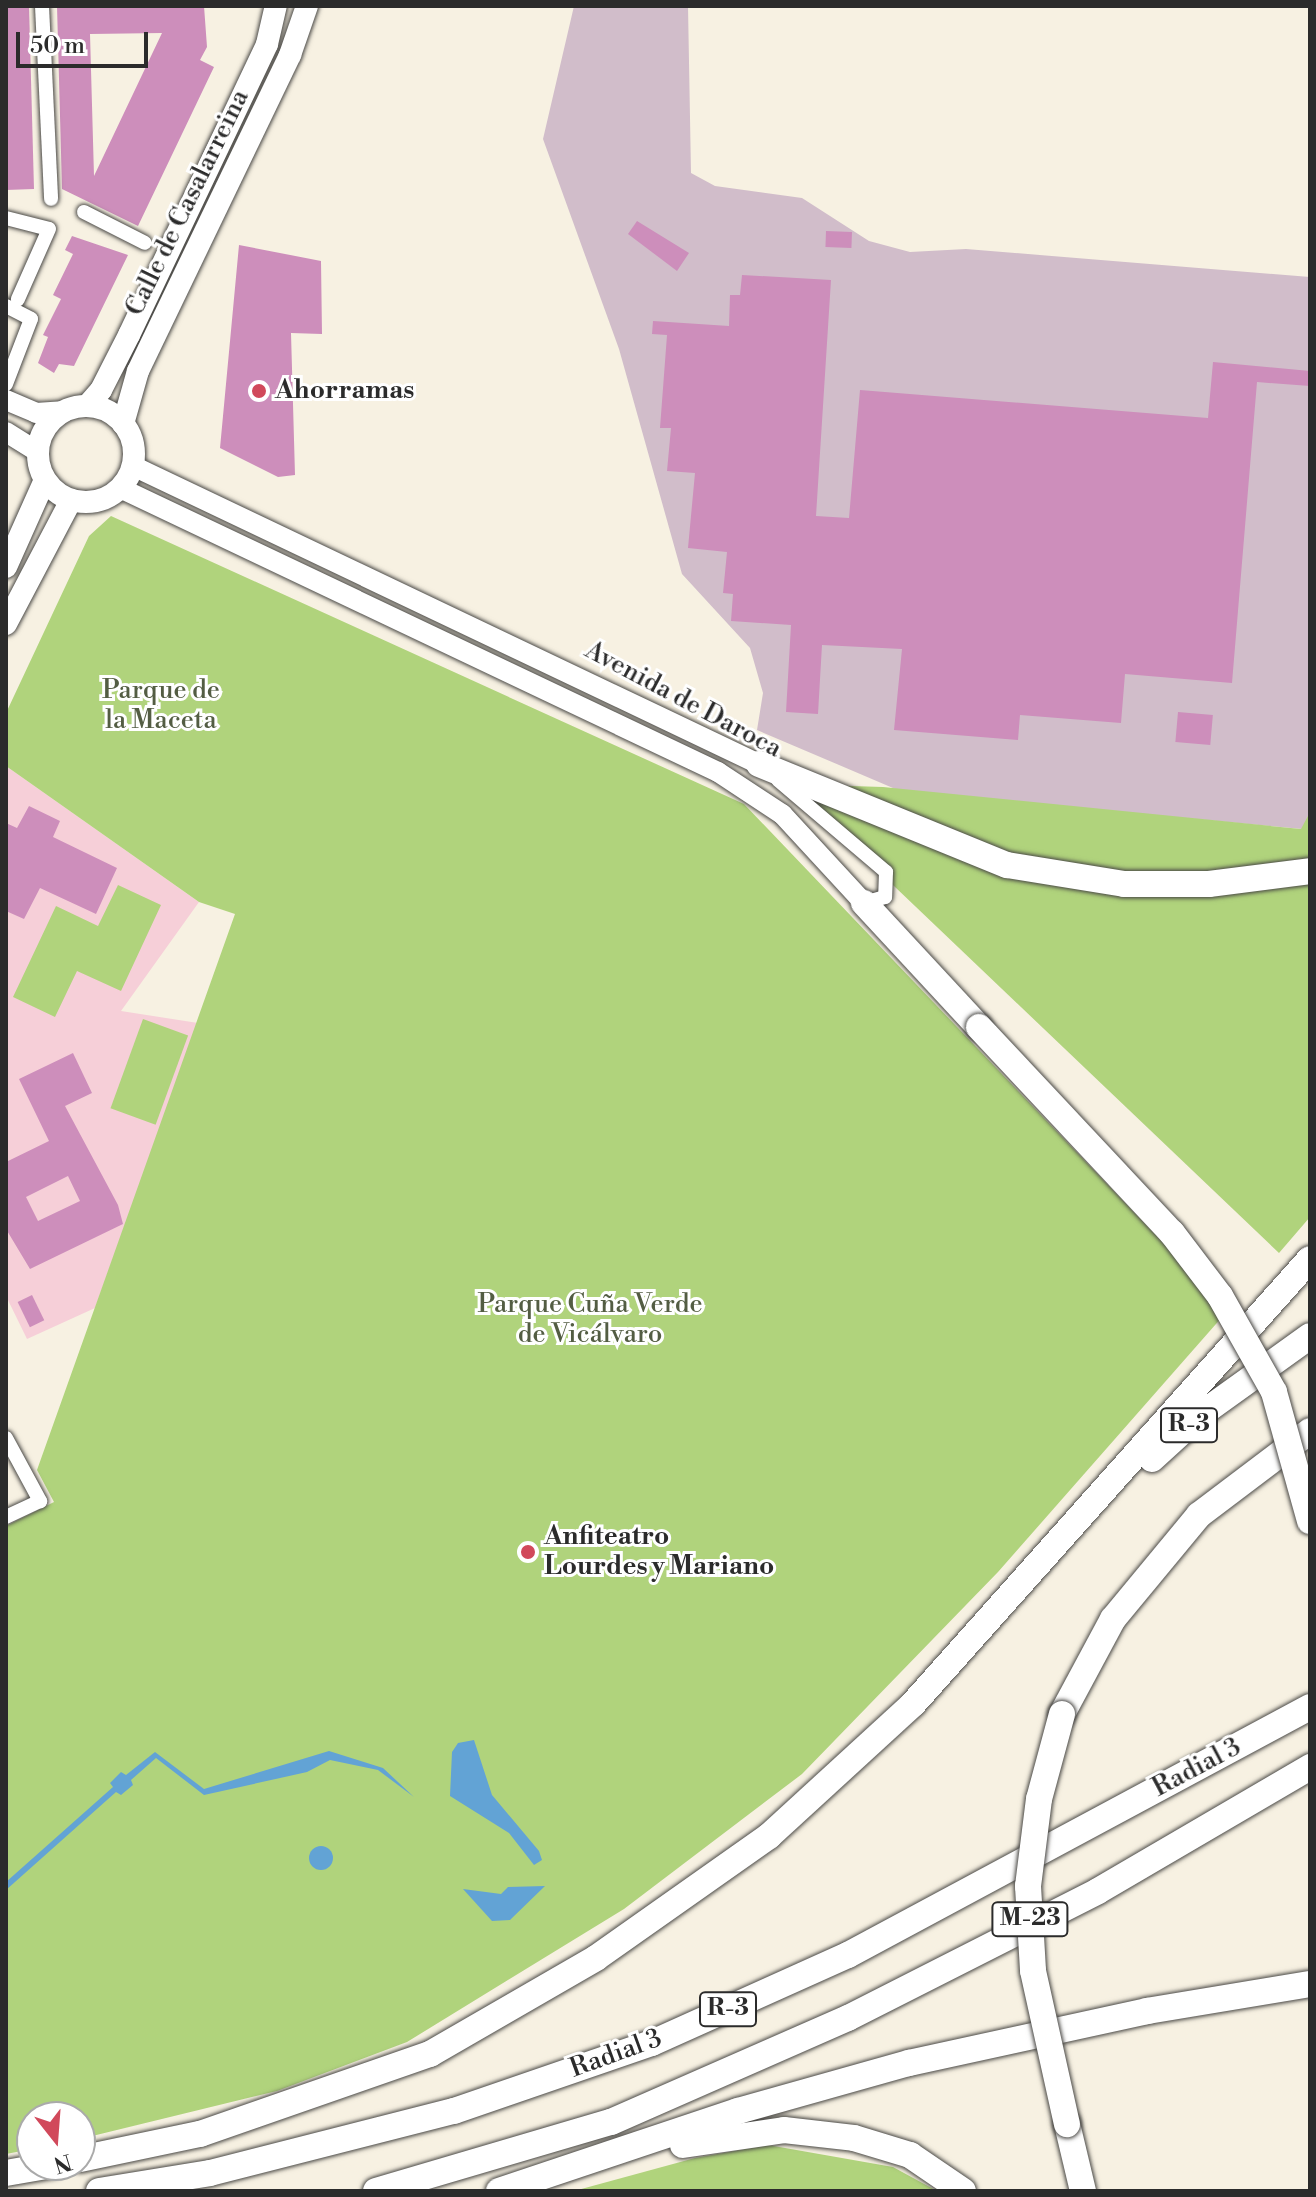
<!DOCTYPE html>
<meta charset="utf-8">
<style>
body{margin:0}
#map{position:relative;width:1316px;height:2197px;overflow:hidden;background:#f7f1e2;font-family:"Libre Bodoni",serif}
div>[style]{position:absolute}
.built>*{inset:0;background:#f6cfd8}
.industrial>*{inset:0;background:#d1bdca}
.green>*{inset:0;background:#b0d37c;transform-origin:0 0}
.water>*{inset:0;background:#62a3d5}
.round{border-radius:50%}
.building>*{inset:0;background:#cd8ebb;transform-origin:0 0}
.roads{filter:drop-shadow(0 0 2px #4a4946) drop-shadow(0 0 2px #4a4946)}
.street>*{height:14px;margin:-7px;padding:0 7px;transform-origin:7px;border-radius:7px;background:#fff}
.secondary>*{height:20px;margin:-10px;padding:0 10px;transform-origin:10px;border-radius:10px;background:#fff}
.primary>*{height:22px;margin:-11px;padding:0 11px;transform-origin:11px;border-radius:11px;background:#fff}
.primary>.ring{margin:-11px;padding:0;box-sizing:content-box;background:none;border:22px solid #fff;border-radius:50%}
.highway>*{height:26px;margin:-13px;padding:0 13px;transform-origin:13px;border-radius:13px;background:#fff}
.bridges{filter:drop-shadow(0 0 2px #4a4946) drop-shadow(0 0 2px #4a4946)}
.highway-bridge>*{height:26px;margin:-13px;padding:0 13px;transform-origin:13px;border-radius:13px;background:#fff}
.dots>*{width:22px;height:22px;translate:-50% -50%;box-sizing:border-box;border:4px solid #fff;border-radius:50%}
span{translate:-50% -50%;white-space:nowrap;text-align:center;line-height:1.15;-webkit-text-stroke:6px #fff;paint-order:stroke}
.shield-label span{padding:2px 6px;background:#fff;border:2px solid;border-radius:6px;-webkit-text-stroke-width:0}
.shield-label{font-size:24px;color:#2b2b2b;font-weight:700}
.street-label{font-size:26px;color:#2b2b2b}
.poi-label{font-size:26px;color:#2b2b2b;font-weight:700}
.left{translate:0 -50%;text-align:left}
.park-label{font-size:26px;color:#535d43}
.frame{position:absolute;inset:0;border:8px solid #2b2b2b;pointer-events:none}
.north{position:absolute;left:16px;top:2101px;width:80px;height:80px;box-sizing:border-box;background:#fff;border:2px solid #aaa;border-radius:50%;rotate:163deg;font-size:22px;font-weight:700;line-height:32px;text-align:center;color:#2b2b2b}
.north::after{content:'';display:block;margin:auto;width:28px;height:36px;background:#d1495b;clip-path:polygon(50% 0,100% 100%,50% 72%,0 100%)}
.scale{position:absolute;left:16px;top:32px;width:132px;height:36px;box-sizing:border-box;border:4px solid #2b2b2b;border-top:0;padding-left:10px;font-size:24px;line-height:28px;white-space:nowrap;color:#2b2b2b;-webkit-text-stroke:6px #fff;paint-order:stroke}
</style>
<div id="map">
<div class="built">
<div style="clip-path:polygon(6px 766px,199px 902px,121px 1011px,198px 1023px,95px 1308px,27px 1339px,6px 1296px)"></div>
</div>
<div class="industrial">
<div style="clip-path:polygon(574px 6px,688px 6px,691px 173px,715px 186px,802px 198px,869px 241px,910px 252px,966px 249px,1310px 277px,1310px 812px,1302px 829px,900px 791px,757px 730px,763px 693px,750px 648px,682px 574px,619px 349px,543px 139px)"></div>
</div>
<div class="green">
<div style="clip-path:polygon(111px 516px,744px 804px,1194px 1275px,1223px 1316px,998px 1572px,802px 1774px,624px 1909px,407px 2042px,277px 2091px,80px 2139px,80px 2117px,32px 2117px,32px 2149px,6px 2154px,6px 1526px,54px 1502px,37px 1470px,235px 914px,199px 902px,6px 766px,6px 713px,89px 536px)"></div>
<div style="clip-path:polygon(787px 784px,883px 787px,1301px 829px,1310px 812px,1310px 1217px,1279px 1253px)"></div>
<div style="clip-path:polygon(118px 885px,161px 905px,121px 991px,77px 971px,55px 1017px,13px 997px,56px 906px,98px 926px)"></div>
<div style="left:143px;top:1019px;width:48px;height:95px;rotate:20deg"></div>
<div style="clip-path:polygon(768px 2145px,893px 2167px,937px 2191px,574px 2191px,695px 2158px)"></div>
</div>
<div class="water">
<div style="clip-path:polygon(474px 1740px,492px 1795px,539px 1851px,542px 1860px,534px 1865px,509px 1833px,450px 1796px,452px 1752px,458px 1743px)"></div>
<div style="clip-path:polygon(329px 1751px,383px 1768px,414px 1797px,378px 1770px,330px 1760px,307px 1772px,204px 1795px,156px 1758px,131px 1780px,133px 1785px,121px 1795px,116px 1792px,6px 1890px,6px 1882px,113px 1787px,110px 1783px,121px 1772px,126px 1775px,155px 1752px,204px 1789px)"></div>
<div class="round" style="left:309px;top:1846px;width:24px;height:24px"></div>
<div style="clip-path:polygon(545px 1886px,510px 1920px,492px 1921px,463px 1889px,501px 1894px,508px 1887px)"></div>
</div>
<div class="building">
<div style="clip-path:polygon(6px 6px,29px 6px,34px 189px,6px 190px)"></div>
<div style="clip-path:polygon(evenodd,57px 6px,204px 6px,207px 47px,200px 60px,214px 67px,138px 226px,62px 189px,57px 6px,162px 33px,94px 176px,90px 34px,162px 33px)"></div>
<div style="clip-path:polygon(637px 221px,689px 253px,677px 271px,628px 234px)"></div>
<div style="left:826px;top:231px;width:26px;height:16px;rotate:2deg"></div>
<div style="clip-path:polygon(72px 236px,128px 255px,74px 366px,59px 364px,54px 373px,38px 363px,48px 337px,43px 335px,61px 299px,53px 295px,73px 254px,65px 250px)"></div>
<div style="clip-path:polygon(239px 245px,321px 261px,322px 334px,291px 333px,295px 475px,278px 477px,220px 448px)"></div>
<div style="clip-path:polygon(742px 275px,831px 280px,816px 516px,849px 518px,860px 390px,1208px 418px,1213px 362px,1310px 371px,1310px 386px,1257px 382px,1232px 683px,1125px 674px,1121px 723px,1020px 715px,1018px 740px,894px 730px,902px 649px,822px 645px,818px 714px,786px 712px,791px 625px,731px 621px,733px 594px,723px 593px,727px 552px,688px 548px,695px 473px,667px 471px,671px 428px,660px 428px,667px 335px,652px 334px,653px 321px,729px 326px,730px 295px,740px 295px)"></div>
<div style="left:1178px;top:712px;width:35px;height:30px;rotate:5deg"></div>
<div style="clip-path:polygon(29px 806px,60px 821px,53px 837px,117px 868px,96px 914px,40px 888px,24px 919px,6px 911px,6px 823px,17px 828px)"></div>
<div style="clip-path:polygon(evenodd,73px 1053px,92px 1093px,65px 1106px,118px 1205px,123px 1224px,30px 1269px,6px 1229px,6px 1162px,49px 1141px,19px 1079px,73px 1053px,68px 1176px,80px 1201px,38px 1221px,26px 1197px,68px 1176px)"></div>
<div style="left:32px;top:1295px;width:28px;height:16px;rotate:64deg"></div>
</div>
<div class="roads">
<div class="street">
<div style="left:42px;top:6px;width:193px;rotate:87.3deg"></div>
<div style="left:84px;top:212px;width:68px;rotate:26.9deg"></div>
<div style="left:6px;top:218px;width:44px;rotate:14.3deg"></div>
<div style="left:49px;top:229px;width:77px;rotate:113.9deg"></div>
<div style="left:6px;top:306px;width:28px;rotate:27deg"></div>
<div style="left:31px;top:319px;width:70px;rotate:111deg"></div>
<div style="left:778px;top:780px;width:142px;rotate:40.4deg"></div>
<div style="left:886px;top:872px;width:25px;rotate:92deg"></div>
<div style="left:885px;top:897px;width:22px;rotate:164deg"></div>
<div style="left:6px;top:1438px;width:72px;rotate:61.6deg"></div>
<div style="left:40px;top:1501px;width:38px;rotate:155deg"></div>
</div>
<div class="secondary">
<div style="left:6px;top:400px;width:33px;rotate:23deg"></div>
<div style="left:36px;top:413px;width:30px;rotate:-4deg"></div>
<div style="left:6px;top:432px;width:38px;rotate:32deg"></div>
<div style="left:133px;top:466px;width:693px;rotate:25.46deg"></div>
<div style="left:120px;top:488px;width:662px;rotate:25.4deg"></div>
<div style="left:718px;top:772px;width:77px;rotate:33.3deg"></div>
<div style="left:782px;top:814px;width:121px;rotate:47.3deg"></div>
</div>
<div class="primary">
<div style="left:87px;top:406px;width:21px;rotate:-49deg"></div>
<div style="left:101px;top:390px;width:62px;rotate:-63deg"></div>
<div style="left:129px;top:335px;width:322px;rotate:-64.6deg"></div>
<div style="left:267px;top:44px;width:39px;rotate:-77deg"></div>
<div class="ring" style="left:38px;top:406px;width:74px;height:74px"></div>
<div style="left:123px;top:424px;width:55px;rotate:-74.2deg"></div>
<div style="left:138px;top:371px;width:351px;rotate:-64.3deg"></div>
<div style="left:290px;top:55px;width:52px;rotate:-70.9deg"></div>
<div style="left:6px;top:567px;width:95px;rotate:-65.9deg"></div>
<div style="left:6px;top:624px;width:140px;rotate:-62.3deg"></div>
</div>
<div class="highway">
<div style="left:759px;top:764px;width:268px;rotate:22.2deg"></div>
<div style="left:1007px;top:865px;width:119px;rotate:9.2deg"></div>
<div style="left:1124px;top:884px;width:85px"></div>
<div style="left:1209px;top:884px;width:102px;rotate:-7.3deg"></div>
<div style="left:864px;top:903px;width:169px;rotate:47.2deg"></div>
<div style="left:1152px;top:1459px;width:65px;rotate:-42.5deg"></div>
<div style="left:1200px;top:1415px;width:135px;rotate:-35.7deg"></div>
<div style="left:1062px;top:1714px;width:108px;rotate:-61.8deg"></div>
<div style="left:1113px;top:1619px;width:135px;rotate:-50.4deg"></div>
<div style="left:1199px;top:1515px;width:139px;rotate:-37.1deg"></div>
<div style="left:1067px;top:2124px;width:69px;rotate:76.6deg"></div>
<div style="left:683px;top:2145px;width:102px;rotate:-8.4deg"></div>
<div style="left:784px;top:2130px;width:70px;rotate:6.5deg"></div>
<div style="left:854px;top:2138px;width:59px;rotate:16.9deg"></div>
<div style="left:910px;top:2155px;width:64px;rotate:34.2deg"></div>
<div style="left:80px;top:2159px;width:123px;rotate:-11.8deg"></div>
<div style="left:200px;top:2134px;width:244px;rotate:-19.2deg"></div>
<div style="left:430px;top:2054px;width:192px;rotate:-30deg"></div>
<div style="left:596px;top:1958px;width:212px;rotate:-35.2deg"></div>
<div style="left:769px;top:1836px;width:195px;rotate:-42.5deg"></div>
<div style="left:913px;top:1704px;width:596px;rotate:-48.26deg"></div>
<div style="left:6px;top:2173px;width:47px;rotate:-9.9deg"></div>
<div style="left:99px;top:2191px;width:112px;rotate:-9.2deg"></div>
<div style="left:210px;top:2173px;width:252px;rotate:-14.3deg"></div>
<div style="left:454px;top:2111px;width:209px;rotate:-19deg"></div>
<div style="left:652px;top:2043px;width:215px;rotate:-24.2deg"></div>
<div style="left:848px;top:1955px;width:524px;rotate:-28.23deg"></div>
<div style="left:376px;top:2191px;width:245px;rotate:-16.4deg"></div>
<div style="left:611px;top:2122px;width:259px;rotate:-23.7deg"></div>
<div style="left:848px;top:2018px;width:280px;rotate:-26.9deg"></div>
<div style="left:1098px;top:1891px;width:246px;rotate:-30.3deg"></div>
<div style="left:499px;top:2191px;width:252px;rotate:-18.5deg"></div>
<div style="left:738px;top:2111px;width:178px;rotate:-15.7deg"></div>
<div style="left:909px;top:2063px;width:244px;rotate:-12.3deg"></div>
<div style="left:1147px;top:2011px;width:165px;rotate:-9.4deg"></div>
</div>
</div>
<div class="bridges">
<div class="highway-bridge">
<div style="left:979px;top:1027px;width:282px;rotate:46.9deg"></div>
<div style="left:1172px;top:1233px;width:79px;rotate:52.7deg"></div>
<div style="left:1220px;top:1296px;width:110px;rotate:60.6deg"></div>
<div style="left:1274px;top:1392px;width:134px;rotate:74.4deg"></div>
<div style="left:1062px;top:1714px;width:88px;rotate:105.1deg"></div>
<div style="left:1039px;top:1799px;width:88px;rotate:97.2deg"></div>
<div style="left:1028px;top:1886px;width:85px;rotate:86.6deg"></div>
<div style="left:1033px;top:1971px;width:157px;rotate:77.5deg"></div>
</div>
</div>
<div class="dots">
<div style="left:259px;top:391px;background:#d1495b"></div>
<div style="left:528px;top:1552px;background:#d1495b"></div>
</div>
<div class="shield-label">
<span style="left:1189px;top:1425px">R-3</span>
<span style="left:1030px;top:1919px">M-23</span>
<span style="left:728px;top:2009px">R-3</span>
</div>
<div class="street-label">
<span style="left:188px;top:203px;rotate:-64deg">Calle de Casalarreina</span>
<span style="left:683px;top:700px;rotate:28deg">Avenida de Daroca</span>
<span style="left:1197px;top:1768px;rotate:-28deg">Radial 3</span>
<span style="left:616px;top:2054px;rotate:-20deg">Radial 3</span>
</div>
<div class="poi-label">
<span class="left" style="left:275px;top:391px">Ahorramas</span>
<span class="left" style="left:544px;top:1552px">Anfiteatro<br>Lourdes y Mariano</span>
</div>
<div class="park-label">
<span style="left:161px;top:706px">Parque de<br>la Maceta</span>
<span style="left:590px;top:1320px">Parque Cuña Verde<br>de Vicálvaro</span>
</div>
<div class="frame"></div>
<div class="north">N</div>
<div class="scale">50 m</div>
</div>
